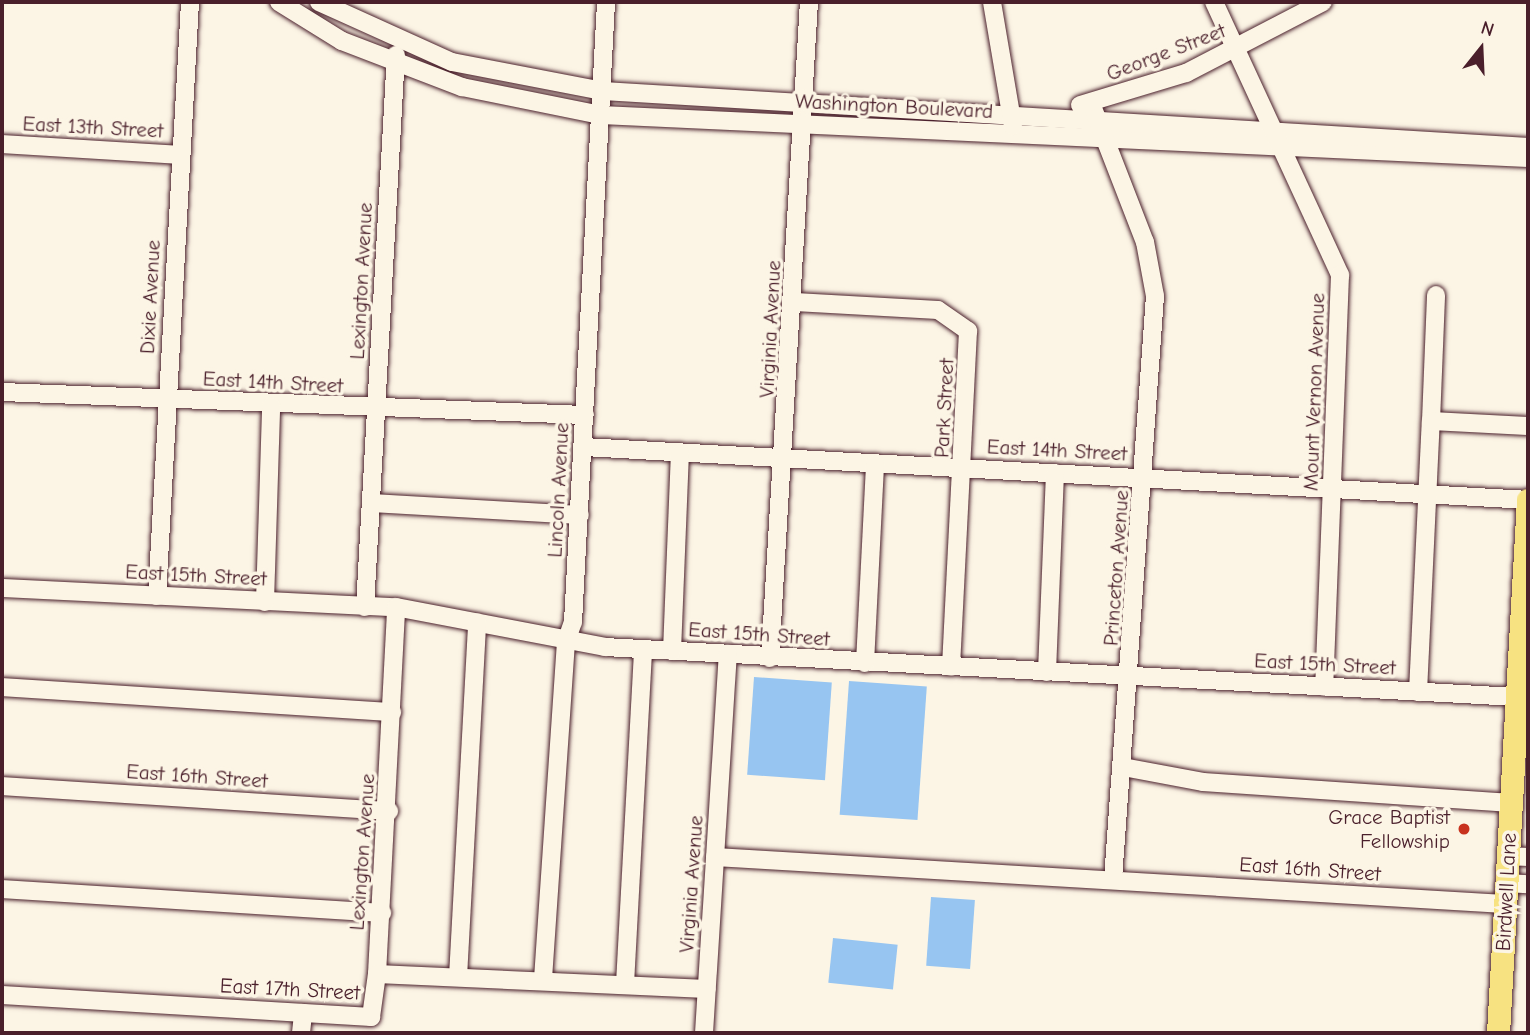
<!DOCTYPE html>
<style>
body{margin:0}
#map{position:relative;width:1530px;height:1035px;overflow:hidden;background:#fcf5e5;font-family:"Comic Neue",sans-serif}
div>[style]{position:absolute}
.water>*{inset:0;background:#97c5f1;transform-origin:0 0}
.roads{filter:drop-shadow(0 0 2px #4a1f2b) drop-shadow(0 0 2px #4a1f2b)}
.minor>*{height:18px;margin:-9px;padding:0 9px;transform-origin:9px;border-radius:9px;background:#fcf5e5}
.major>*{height:23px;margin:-11.5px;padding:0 11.5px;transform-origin:11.5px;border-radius:11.5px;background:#f7e281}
.dots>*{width:19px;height:19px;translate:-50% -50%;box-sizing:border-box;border:4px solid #fcf5e5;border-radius:50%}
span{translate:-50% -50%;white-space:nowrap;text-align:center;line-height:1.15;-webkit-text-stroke:7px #fcf5e5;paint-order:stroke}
.street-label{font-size:21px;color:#4a1f2b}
.poi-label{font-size:21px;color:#4a1f2b}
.right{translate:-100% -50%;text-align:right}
.frame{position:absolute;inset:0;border:4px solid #4a1f2b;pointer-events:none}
.north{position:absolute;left:1446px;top:14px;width:70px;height:70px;-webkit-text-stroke:5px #fcf5e5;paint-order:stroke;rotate:18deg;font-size:19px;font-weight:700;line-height:28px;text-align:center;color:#4a1f2b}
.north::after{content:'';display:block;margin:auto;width:24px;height:32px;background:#4a1f2b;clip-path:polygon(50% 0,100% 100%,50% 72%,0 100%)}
</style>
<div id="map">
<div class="water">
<div style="left:754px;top:677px;width:78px;height:98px;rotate:4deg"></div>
<div style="left:849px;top:681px;width:78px;height:134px;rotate:4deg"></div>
<div style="left:931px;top:897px;width:44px;height:69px;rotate:4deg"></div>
<div style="left:833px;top:938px;width:65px;height:45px;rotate:6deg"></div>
</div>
<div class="roads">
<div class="minor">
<div style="left:279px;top:2px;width:74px;rotate:31.8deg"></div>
<div style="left:342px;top:41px;width:129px;rotate:21deg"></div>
<div style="left:462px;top:87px;width:142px;rotate:11.4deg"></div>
<div style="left:601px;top:115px;width:928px;rotate:2.66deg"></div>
<div style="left:319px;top:2px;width:146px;rotate:24.3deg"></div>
<div style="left:452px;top:62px;width:154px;rotate:10.9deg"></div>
<div style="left:603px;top:91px;width:927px;rotate:3.46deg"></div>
<div style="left:992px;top:2px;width:126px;rotate:80.4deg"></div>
<div style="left:1214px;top:2px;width:301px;rotate:65.2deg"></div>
<div style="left:1340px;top:275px;width:412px;rotate:92.2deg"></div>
<div style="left:1091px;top:103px;width:149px;rotate:68.8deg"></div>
<div style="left:1145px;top:242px;width:55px;rotate:79.5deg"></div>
<div style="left:1155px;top:296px;width:585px;rotate:94.12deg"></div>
<div style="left:1080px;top:105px;width:111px;rotate:-16.8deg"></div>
<div style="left:1186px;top:73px;width:154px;rotate:-27.4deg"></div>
<div style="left:2px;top:144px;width:179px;rotate:3.5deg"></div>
<div style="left:795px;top:302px;width:143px;rotate:3.2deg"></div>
<div style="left:938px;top:310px;width:37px;rotate:35deg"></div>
<div style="left:968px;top:331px;width:336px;rotate:92.9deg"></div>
<div style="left:2px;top:392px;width:583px;rotate:2.26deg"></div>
<div style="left:1431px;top:421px;width:126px;rotate:-87.7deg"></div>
<div style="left:584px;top:447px;width:945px;rotate:3.21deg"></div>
<div style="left:372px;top:503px;width:208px;rotate:3.3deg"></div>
<div style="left:2px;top:588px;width:394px;rotate:2.8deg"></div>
<div style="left:396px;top:607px;width:213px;rotate:10.8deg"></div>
<div style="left:605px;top:647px;width:913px;rotate:3.14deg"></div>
<div style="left:157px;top:596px;width:595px;rotate:-86.82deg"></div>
<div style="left:265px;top:602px;width:196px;rotate:-88.2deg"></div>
<div style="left:365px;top:607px;width:553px;rotate:-86.79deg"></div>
<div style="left:672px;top:651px;width:198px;rotate:-87.7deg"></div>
<div style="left:770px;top:658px;width:657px;rotate:-86.6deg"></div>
<div style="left:865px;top:663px;width:199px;rotate:-87.1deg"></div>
<div style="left:1047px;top:672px;width:199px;rotate:-87.7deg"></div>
<div style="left:2px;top:687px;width:391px;rotate:3.7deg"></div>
<div style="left:1418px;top:692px;width:271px;rotate:-87.3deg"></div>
<div style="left:1431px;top:421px;width:97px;rotate:3deg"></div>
<div style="left:1123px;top:767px;width:81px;rotate:10.6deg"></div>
<div style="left:1203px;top:782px;width:309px;rotate:3.9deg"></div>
<div style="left:2px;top:786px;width:388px;rotate:3.7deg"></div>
<div style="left:1508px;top:856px;width:20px;rotate:3deg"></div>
<div style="left:715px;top:857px;width:791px;rotate:3.4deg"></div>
<div style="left:1506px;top:883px;width:22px;rotate:3deg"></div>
<div style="left:2px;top:889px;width:381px;rotate:3.6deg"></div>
<div style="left:377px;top:974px;width:367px;rotate:-87deg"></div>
<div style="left:458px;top:977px;width:355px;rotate:-86.9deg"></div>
<div style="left:543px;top:979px;width:338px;rotate:-86.1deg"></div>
<div style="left:566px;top:642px;width:21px;rotate:-71deg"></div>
<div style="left:573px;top:622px;width:621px;rotate:-86.95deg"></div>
<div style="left:625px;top:984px;width:335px;rotate:-86.9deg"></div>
<div style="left:2px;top:995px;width:370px;rotate:3.4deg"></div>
<div style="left:371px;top:1017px;width:43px;rotate:-82.1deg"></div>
<div style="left:377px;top:974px;width:330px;rotate:2.6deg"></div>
<div style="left:301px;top:1033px;width:20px;rotate:-84deg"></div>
<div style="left:704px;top:1033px;width:380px;rotate:-86.4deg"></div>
</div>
<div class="major">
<div style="left:1498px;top:1033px;width:534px;rotate:-86.78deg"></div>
</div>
</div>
<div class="dots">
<div style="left:1464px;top:829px;background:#c8321e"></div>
</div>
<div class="street-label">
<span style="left:1166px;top:52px;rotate:-21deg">George Street</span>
<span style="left:894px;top:106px;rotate:3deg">Washington Boulevard</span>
<span style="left:93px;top:127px;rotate:3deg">East 13th Street</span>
<span style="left:361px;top:281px;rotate:-87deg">Lexington Avenue</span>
<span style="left:150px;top:297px;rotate:-87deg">Dixie Avenue</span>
<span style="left:770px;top:329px;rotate:-87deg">Virginia Avenue</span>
<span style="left:273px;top:382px;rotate:3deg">East 14th Street</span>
<span style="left:1314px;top:392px;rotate:-88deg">Mount Vernon Avenue</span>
<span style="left:944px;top:408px;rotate:-87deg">Park Street</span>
<span style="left:1057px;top:450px;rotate:3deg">East 14th Street</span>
<span style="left:558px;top:490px;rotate:-87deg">Lincoln Avenue</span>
<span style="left:1116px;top:568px;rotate:-86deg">Princeton Avenue</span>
<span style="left:196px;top:575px;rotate:3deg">East 15th Street</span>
<span style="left:759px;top:634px;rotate:4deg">East 15th Street</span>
<span style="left:1325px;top:664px;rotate:3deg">East 15th Street</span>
<span style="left:197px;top:776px;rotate:4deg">East 16th Street</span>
<span style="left:362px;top:852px;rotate:-86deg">Lexington Avenue</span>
<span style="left:1310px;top:869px;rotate:4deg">East 16th Street</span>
<span style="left:691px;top:884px;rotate:-86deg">Virginia Avenue</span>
<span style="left:1506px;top:892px;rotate:-87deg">Birdwell Lane</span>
<span style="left:290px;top:989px;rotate:3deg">East 17th Street</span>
</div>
<div class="poi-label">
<span class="right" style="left:1450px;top:829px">Grace Baptist<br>Fellowship</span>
</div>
<div class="frame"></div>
<div class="north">N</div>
</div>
